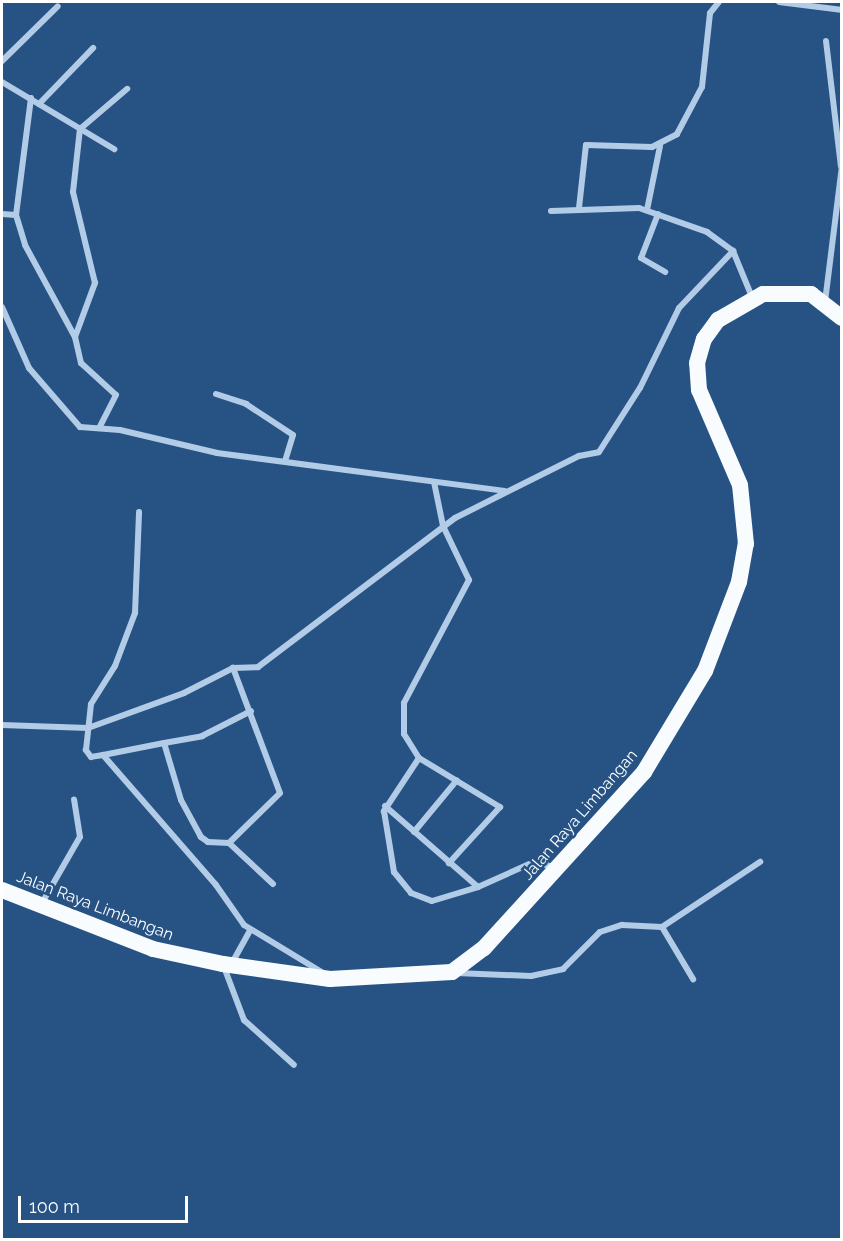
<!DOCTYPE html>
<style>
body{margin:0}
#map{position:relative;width:843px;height:1241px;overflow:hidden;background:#275384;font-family:Raleway,sans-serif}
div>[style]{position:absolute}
.minor>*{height:6px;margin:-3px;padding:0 3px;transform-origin:3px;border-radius:3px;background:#b2cce7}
.trunk>*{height:16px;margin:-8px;padding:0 8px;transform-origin:8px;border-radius:8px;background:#f9fcfe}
span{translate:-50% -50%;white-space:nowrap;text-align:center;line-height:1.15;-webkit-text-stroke:5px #275384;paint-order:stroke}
.street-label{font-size:16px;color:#fff}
.frame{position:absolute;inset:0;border:3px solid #fff;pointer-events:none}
.scale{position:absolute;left:18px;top:1196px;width:170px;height:27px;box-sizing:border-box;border:3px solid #fff;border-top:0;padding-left:8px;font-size:18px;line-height:21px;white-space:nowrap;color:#fff;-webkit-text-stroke:4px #275384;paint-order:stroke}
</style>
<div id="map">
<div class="minor">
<div style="left:779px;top:2px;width:64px;rotate:7.2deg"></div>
<div style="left:826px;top:41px;width:126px;rotate:83.2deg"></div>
<div style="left:2px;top:61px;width:78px;rotate:-44.5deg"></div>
<div style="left:2px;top:82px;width:131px;rotate:30.9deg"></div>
<div style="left:31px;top:98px;width:118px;rotate:97.3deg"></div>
<div style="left:16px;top:215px;width:31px;rotate:73deg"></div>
<div style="left:25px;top:245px;width:105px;rotate:61.5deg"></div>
<div style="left:75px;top:337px;width:27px;rotate:77deg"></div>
<div style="left:81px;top:363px;width:47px;rotate:42.4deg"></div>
<div style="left:116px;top:395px;width:37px;rotate:117deg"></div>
<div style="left:39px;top:104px;width:78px;rotate:-46deg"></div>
<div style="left:579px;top:208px;width:63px;rotate:-83.7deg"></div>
<div style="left:586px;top:145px;width:66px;rotate:1.7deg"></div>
<div style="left:652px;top:147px;width:28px;rotate:-27deg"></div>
<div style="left:677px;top:134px;width:53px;rotate:-62deg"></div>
<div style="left:702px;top:87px;width:74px;rotate:-83.8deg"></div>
<div style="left:710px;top:13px;width:14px;rotate:-51deg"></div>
<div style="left:647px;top:210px;width:65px;rotate:-78.5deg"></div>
<div style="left:551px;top:211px;width:88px;rotate:-2deg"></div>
<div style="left:639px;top:208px;width:72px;rotate:19.4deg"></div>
<div style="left:707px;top:232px;width:32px;rotate:36deg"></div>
<div style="left:733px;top:251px;width:50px;rotate:67.6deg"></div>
<div style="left:2px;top:214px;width:14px;rotate:4deg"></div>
<div style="left:658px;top:214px;width:47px;rotate:111.1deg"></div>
<div style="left:641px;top:258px;width:28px;rotate:30deg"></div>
<div style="left:825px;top:302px;width:137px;rotate:-82.9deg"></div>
<div style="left:2px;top:307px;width:67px;rotate:66.1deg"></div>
<div style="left:29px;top:368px;width:78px;rotate:49.2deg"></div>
<div style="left:80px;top:427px;width:40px;rotate:4.3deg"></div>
<div style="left:120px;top:430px;width:100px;rotate:13.3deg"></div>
<div style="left:217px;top:453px;width:290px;rotate:7.5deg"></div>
<div style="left:75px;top:337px;width:58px;rotate:-69.7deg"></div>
<div style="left:95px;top:283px;width:94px;rotate:-103.6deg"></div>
<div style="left:73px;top:192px;width:63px;rotate:-83.7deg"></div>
<div style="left:80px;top:129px;width:62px;rotate:-40.4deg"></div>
<div style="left:216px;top:394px;width:32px;rotate:18deg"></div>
<div style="left:246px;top:404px;width:56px;rotate:33.4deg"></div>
<div style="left:293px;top:435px;width:27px;rotate:107deg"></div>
<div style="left:434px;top:482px;width:45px;rotate:78.4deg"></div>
<div style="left:443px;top:526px;width:60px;rotate:64.3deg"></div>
<div style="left:469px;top:580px;width:139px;rotate:117.9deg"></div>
<div style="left:404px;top:703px;width:31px;rotate:90deg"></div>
<div style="left:404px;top:734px;width:28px;rotate:58deg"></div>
<div style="left:419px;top:758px;width:95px;rotate:31.2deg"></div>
<div style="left:500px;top:807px;width:76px;rotate:132.3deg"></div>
<div style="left:2px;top:725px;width:86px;rotate:2deg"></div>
<div style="left:88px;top:728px;width:102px;rotate:-20deg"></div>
<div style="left:184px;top:693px;width:55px;rotate:-27deg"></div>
<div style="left:233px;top:668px;width:25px;rotate:-2deg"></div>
<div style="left:258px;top:667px;width:247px;rotate:-37.1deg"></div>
<div style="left:455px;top:518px;width:139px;rotate:-26.6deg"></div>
<div style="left:579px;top:456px;width:20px;rotate:-11deg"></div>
<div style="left:599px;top:452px;width:76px;rotate:-57.4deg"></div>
<div style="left:640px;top:388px;width:89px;rotate:-64deg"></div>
<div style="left:679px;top:308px;width:79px;rotate:-46.5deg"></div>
<div style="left:164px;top:743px;width:39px;rotate:-10deg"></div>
<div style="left:202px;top:736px;width:55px;rotate:-27deg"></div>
<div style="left:103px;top:755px;width:12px;rotate:171deg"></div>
<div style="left:91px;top:757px;width:9px;rotate:-126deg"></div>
<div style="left:86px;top:750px;width:46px;rotate:-83.8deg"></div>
<div style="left:91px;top:704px;width:45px;rotate:-57.7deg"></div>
<div style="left:115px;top:666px;width:57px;rotate:-69.3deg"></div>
<div style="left:135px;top:613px;width:101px;rotate:-87.7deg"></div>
<div style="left:419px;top:758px;width:64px;rotate:123.4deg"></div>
<div style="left:384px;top:811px;width:62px;rotate:80.7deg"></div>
<div style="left:394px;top:872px;width:27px;rotate:51deg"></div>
<div style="left:411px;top:893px;width:22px;rotate:21deg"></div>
<div style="left:432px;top:901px;width:48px;rotate:-16.9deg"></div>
<div style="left:385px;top:806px;width:123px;rotate:41.1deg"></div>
<div style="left:478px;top:887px;width:61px;rotate:-24.1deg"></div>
<div style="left:534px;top:862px;width:21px;rotate:14deg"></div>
<div style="left:414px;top:832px;width:67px;rotate:-50.4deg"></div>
<div style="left:229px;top:843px;width:71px;rotate:-44.4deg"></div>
<div style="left:280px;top:793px;width:134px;rotate:-110.6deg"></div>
<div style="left:273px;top:884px;width:60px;rotate:-137deg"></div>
<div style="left:229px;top:843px;width:21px;rotate:-177deg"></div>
<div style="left:208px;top:842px;width:9px;rotate:-144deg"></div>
<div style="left:201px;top:837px;width:42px;rotate:-118.4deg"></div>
<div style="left:181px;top:800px;width:59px;rotate:-106.6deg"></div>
<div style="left:164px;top:743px;width:62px;rotate:168.9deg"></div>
<div style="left:103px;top:755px;width:172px;rotate:49deg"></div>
<div style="left:216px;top:885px;width:49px;rotate:55deg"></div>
<div style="left:244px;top:925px;width:95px;rotate:31.2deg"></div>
<div style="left:42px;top:903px;width:76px;rotate:-60.1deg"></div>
<div style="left:80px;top:837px;width:38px;rotate:-99deg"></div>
<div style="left:662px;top:927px;width:61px;rotate:59.2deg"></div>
<div style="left:232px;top:963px;width:38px;rotate:-61deg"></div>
<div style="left:224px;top:967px;width:57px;rotate:69.3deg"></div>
<div style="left:244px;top:1020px;width:67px;rotate:42deg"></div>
<div style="left:456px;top:973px;width:75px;rotate:2.3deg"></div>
<div style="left:531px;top:976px;width:33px;rotate:-12deg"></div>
<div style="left:563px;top:969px;width:52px;rotate:-45deg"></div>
<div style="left:600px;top:932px;width:23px;rotate:-18deg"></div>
<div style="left:622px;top:925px;width:40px;rotate:2.9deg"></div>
<div style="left:662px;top:927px;width:118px;rotate:-33.6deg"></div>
</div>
<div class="trunk">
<div style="left:2px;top:890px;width:162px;rotate:21.3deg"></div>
<div style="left:153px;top:949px;width:72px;rotate:12.1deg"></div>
<div style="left:223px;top:964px;width:108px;rotate:8deg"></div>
<div style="left:330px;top:979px;width:122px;rotate:-3.3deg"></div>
<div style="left:452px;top:972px;width:40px;rotate:-37deg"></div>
<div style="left:484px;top:948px;width:238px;rotate:-47.7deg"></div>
<div style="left:644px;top:772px;width:118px;rotate:-58.9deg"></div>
<div style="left:705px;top:671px;width:95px;rotate:-69.1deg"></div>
<div style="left:739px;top:582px;width:39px;rotate:-80deg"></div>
<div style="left:746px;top:544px;width:59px;rotate:-95.8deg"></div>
<div style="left:740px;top:485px;width:103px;rotate:-113.3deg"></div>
<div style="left:699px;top:390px;width:27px;rotate:-94deg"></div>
<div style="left:697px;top:363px;width:25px;rotate:-74deg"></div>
<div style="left:704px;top:339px;width:24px;rotate:-54deg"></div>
<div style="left:718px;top:320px;width:52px;rotate:-30deg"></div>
<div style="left:763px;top:294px;width:48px"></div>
<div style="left:811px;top:294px;width:39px;rotate:38deg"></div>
</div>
<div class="street-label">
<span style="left:580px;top:815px;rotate:-49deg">Jalan Raya Limbangan</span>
<span style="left:95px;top:906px;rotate:21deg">Jalan Raya Limbangan</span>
</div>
<div class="frame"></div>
<div class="scale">100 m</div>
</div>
